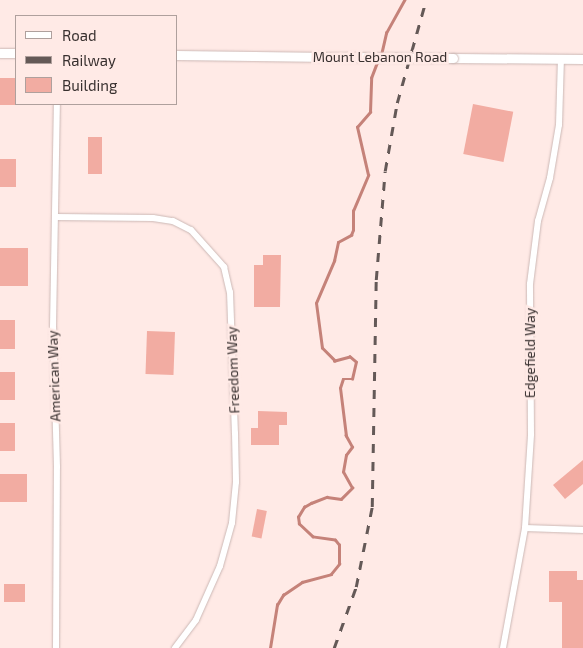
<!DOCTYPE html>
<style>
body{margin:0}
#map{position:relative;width:583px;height:648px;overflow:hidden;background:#ffeae6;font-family:"Exo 2",sans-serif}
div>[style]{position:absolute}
.stream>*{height:2.5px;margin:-1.25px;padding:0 1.25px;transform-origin:1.25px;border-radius:1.25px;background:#c58279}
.building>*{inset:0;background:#f2aca2;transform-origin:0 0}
.roads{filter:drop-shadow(0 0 1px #ccb8b5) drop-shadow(0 0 1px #ccb8b5)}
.minor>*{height:6px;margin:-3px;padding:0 3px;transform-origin:3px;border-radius:3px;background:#fff}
.tertiary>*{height:9px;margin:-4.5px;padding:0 4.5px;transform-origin:4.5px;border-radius:4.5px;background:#fff}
.rail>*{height:2.5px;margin-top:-1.25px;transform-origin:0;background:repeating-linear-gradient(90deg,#645957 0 9px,transparent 0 18px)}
.bridges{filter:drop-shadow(0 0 1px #ccb8b5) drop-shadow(0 0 1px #ccb8b5)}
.tertiary-bridge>*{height:9px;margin:-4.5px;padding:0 4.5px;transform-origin:4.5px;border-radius:4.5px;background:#fff}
span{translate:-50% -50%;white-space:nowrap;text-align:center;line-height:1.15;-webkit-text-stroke:5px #ffeae6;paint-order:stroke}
.street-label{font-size:14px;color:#38302f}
.legend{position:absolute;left:15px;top:15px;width:162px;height:90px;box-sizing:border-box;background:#ffeae6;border:1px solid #afa09d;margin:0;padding:6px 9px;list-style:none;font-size:15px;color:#38302f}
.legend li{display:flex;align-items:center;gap:10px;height:25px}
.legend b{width:25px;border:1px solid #afa09d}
</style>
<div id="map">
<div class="stream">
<div style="left:381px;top:55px;width:23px;rotate:-77deg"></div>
<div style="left:386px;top:33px;width:38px;rotate:-61deg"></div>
<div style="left:270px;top:648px;width:44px;rotate:-80.8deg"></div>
<div style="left:277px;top:605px;width:12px;rotate:-59deg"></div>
<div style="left:283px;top:595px;width:23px;rotate:-34deg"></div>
<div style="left:302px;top:582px;width:30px;rotate:-15deg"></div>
<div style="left:331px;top:574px;width:13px;rotate:-51deg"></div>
<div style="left:339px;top:564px;width:19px;rotate:-90deg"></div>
<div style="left:339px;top:545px;width:6px;rotate:-129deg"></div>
<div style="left:335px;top:540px;width:22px;rotate:-172deg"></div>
<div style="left:313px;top:537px;width:19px;rotate:-137deg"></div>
<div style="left:299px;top:524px;width:7px;rotate:-98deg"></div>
<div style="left:298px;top:517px;width:12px;rotate:-59deg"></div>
<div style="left:304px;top:507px;width:8px;rotate:-30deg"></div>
<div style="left:311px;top:503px;width:17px;rotate:-21deg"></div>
<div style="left:327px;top:497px;width:14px;rotate:8deg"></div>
<div style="left:341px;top:499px;width:16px;rotate:-45deg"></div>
<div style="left:352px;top:488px;width:18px;rotate:-119deg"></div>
<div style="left:343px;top:472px;width:17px;rotate:-80deg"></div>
<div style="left:346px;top:455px;width:10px;rotate:-53deg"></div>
<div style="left:352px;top:447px;width:13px;rotate:-119deg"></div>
<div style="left:346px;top:436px;width:48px;rotate:-97.1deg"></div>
<div style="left:340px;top:388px;width:9px;rotate:-72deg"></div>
<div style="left:343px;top:379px;width:9px"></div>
<div style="left:352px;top:379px;width:17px;rotate:-77deg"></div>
<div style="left:356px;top:362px;width:8px;rotate:-140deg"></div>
<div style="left:350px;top:357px;width:16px;rotate:165deg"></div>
<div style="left:335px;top:361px;width:18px;rotate:-135deg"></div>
<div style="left:322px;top:348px;width:45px;rotate:-97.6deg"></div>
<div style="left:316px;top:303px;width:46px;rotate:-66.8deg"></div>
<div style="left:334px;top:261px;width:19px;rotate:-78deg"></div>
<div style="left:338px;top:242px;width:15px;rotate:-28deg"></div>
<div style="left:351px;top:235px;width:5px;rotate:-68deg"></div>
<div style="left:353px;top:230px;width:19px;rotate:-90deg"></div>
<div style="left:353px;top:211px;width:39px;rotate:-67deg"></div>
<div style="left:368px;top:175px;width:49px;rotate:-102.9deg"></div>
<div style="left:357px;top:127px;width:20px;rotate:-49deg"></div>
<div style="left:370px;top:112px;width:34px;rotate:-88deg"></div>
<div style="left:371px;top:78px;width:19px;rotate:-69deg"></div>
</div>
<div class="building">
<div style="left:0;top:78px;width:16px;height:27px"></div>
<div style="left:473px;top:104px;width:41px;height:51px;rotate:11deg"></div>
<div style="left:88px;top:137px;width:14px;height:37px"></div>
<div style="left:0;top:159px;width:16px;height:28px"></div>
<div style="left:0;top:248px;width:28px;height:38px"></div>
<div style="clip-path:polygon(263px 255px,281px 255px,280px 307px,254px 307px,254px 265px,263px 265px)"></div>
<div style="left:0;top:320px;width:15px;height:29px"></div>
<div style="left:147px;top:331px;width:28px;height:43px;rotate:2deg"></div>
<div style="left:0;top:372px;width:15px;height:28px"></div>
<div style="clip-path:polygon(258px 411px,287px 412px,287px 425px,279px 425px,279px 445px,251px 445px,251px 428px,258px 428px)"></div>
<div style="left:0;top:423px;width:15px;height:28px"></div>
<div style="clip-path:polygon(583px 460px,583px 484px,565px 499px,553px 485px)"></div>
<div style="left:0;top:474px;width:27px;height:28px"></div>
<div style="left:257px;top:509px;width:10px;height:28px;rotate:11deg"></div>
<div style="clip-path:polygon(549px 571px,577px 571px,577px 580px,583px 580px,583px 648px,562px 648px,562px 602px,549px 602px)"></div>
<div style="left:4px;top:584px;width:21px;height:18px"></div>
</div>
<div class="roads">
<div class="minor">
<div style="left:56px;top:217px;width:97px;rotate:0.6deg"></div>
<div style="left:153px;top:218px;width:20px;rotate:9deg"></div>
<div style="left:173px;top:221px;width:20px;rotate:27deg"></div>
<div style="left:191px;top:230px;width:50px;rotate:48.3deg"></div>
<div style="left:224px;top:267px;width:26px;rotate:77deg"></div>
<div style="left:230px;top:292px;width:141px;rotate:88deg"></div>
<div style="left:235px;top:433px;width:49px;rotate:88.8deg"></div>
<div style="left:236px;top:482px;width:41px;rotate:95.6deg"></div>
<div style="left:232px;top:523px;width:45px;rotate:105.6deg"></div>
<div style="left:220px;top:566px;width:59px;rotate:114deg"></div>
<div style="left:196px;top:620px;width:35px;rotate:127deg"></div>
<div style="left:525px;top:528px;width:58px;rotate:2deg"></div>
<div style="left:56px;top:648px;width:181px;rotate:-89.7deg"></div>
<div style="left:57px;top:467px;width:140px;rotate:-91.6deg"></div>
<div style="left:53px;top:327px;width:223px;rotate:-89deg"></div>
<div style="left:503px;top:648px;width:122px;rotate:-79.6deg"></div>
<div style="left:525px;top:528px;width:94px;rotate:-86.3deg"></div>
<div style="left:531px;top:434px;width:150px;rotate:-90.4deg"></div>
<div style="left:530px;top:284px;width:64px;rotate:-82.8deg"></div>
<div style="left:538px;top:221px;width:45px;rotate:-74.4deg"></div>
<div style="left:550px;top:178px;width:54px;rotate:-80.4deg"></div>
<div style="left:559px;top:125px;width:67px;rotate:-88.3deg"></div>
</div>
<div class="tertiary">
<div style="left:0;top:53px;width:16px"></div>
<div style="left:176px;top:55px;width:174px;rotate:0.7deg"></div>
<div style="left:453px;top:58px;width:130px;rotate:0.4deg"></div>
</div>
</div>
<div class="rail">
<div style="left:334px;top:648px;width:65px;rotate:-70.2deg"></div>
<div style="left:356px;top:587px;width:82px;rotate:-78.7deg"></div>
<div style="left:372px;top:507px;width:227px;rotate:-89deg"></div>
<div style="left:376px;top:280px;width:109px;rotate:-85.3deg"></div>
<div style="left:385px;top:171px;width:69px;rotate:-80deg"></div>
<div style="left:397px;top:103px;width:107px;rotate:-74.3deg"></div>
</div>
<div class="bridges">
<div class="tertiary-bridge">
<div style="left:350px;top:57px;width:103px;rotate:0.6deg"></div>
</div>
</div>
<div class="street-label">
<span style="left:380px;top:57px">Mount Lebanon Road</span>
<span style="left:530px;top:353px;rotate:-90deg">Edgefield Way</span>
<span style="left:233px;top:370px;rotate:-92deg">Freedom Way</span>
<span style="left:54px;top:376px;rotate:-92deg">American Way</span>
</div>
<ul class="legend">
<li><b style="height:6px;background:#fff"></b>Road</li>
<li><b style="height:6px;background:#645957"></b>Railway</li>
<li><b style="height:14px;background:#f2aca2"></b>Building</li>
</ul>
</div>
